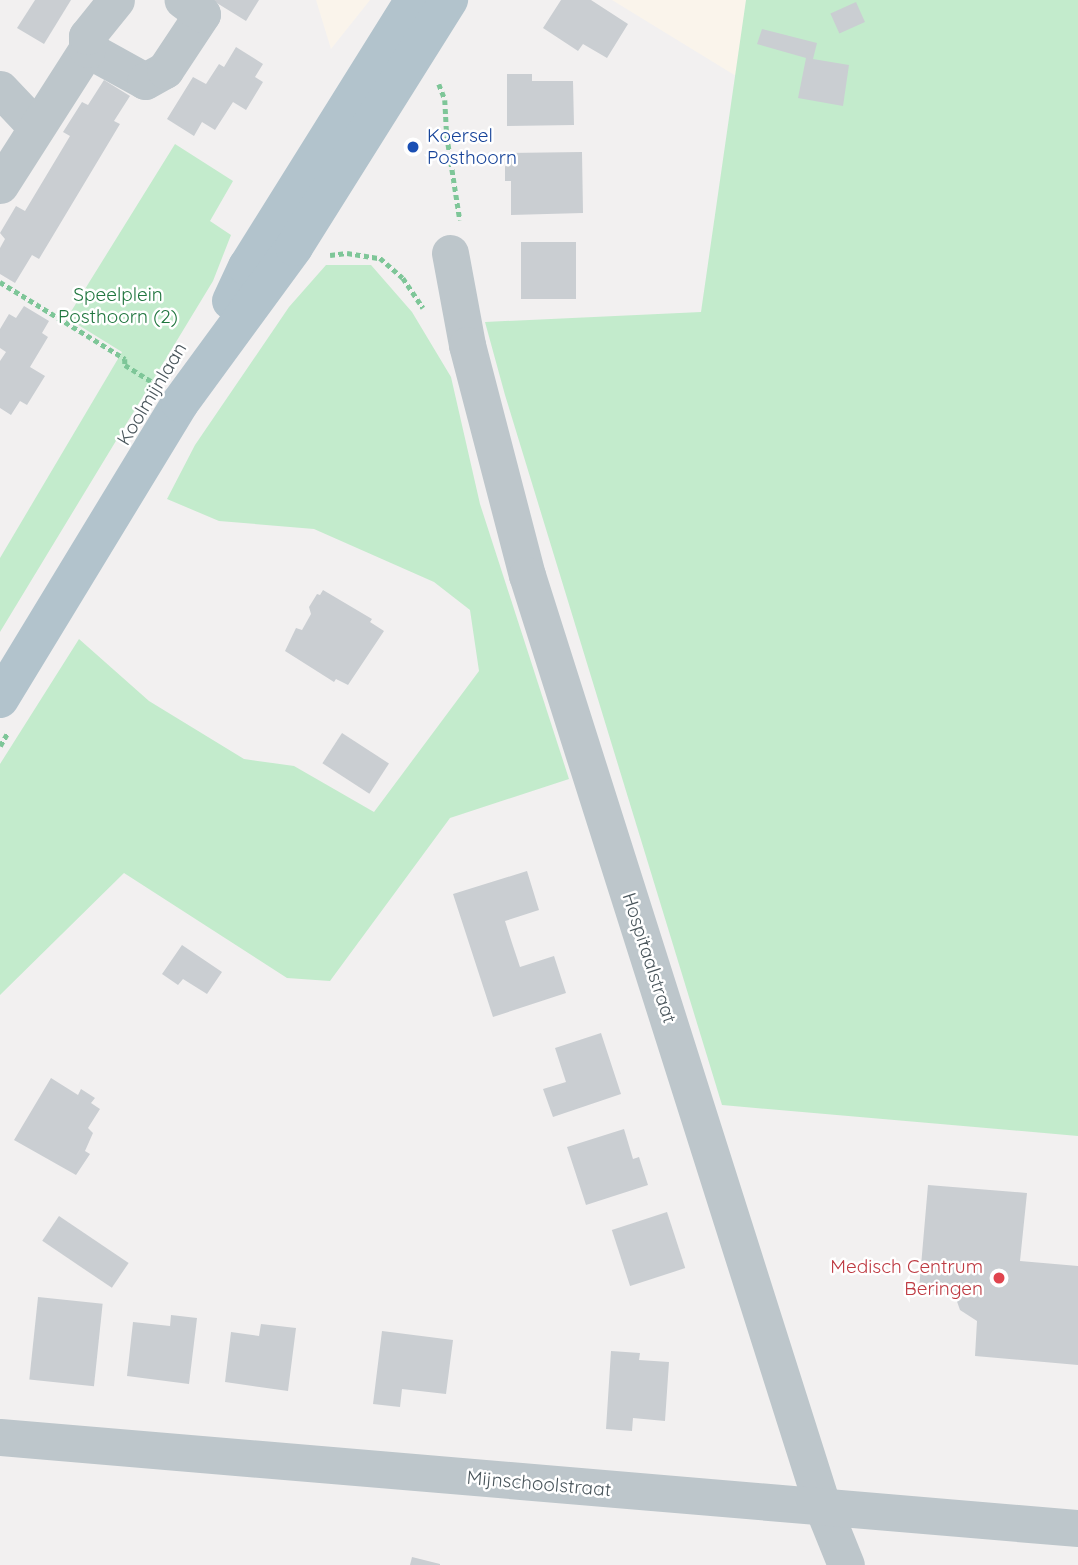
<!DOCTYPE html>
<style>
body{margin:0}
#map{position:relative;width:1078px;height:1565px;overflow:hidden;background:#f2f0f0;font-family:Quicksand,sans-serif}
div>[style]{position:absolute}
.commercial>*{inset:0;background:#faf4eb}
.green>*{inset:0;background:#c3ebcc}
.building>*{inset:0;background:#caced2;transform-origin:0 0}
.path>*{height:4.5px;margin-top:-2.25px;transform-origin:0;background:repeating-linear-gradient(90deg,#7ec698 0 5px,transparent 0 8.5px)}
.minor>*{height:37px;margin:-18.5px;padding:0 18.5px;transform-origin:18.5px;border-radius:18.5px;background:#bdc6cb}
.major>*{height:38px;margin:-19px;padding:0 19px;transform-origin:19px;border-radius:19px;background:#b2c3cc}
.dots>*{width:19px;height:19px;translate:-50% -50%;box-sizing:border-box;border:4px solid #fff;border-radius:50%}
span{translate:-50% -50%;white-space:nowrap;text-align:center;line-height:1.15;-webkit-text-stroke:5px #fff;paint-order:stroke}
.transit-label{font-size:19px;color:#164399}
.left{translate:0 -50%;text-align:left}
.park-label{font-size:19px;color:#20763f}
.street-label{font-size:19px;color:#49555b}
.health-label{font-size:19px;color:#be3a42}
.right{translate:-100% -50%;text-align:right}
</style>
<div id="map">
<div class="commercial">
<div style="clip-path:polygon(316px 0,370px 0,331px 49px)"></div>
<div style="clip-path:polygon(612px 0,746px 0,736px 76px)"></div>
</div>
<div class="green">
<div style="clip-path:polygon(746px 0,1078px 0,1078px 1136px,722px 1105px,505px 395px,485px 322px,701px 312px)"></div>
<div style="clip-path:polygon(175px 144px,233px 181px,210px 221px,231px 235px,213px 281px,0 632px,0 558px,122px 352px,67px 318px)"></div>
<div style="clip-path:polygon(326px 265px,371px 265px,412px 312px,451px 377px,480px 504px,569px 779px,450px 818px,330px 981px,287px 978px,124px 873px,0 995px,0 764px,79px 639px,149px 701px,244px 759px,294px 766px,374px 812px,479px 671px,470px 610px,434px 582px,314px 529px,219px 521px,167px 499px,195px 445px,289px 307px)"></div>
</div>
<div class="building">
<div style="clip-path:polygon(35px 0,71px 0,44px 44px,17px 28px)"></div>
<div style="clip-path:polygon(212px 0,259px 0,246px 21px)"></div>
<div style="clip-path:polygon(561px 0,591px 0,628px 24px,607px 58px,583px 44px,578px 51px,543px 28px)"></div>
<div style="left:856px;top:2px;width:22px;height:28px;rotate:66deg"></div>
<div style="clip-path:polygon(762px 29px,817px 43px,813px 59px,849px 65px,843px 106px,798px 98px,806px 58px,757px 44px)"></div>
<div style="clip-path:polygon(236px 47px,263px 64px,255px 77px,263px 82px,246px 110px,233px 102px,215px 130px,202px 122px,194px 136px,167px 119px,193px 77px,206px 84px,219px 64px,224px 67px)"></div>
<div style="clip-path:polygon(507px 74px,532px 74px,532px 81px,573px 81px,574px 125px,507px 126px)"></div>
<div style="clip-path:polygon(104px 80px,130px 96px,114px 121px,120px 124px,39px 259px,32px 255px,15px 283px,0 274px,0 248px,5px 239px,0 233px,16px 206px,25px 211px,70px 136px,63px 132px,82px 102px,88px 105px)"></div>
<div style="clip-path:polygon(582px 152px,583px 213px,511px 215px,511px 181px,505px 181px,505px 153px)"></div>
<div style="left:521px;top:242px;width:55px;height:57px"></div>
<div style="clip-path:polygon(24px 306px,49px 321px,42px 333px,48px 337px,30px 367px,45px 376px,27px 405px,20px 401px,11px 415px,0 408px,0 361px,6px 352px,0 348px,0 329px,9px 314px,16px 318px)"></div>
<div style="clip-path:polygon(323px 590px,372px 619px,370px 622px,384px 631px,348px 685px,336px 679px,334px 682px,285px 651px,296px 628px,302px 630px,311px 614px,309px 607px,317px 594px,320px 595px)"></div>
<div style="left:342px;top:733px;width:56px;height:36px;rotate:33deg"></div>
<div style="clip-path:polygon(527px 871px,539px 910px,505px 921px,512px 943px,520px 967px,554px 956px,566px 993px,493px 1017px,453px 894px)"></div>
<div style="clip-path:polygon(182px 945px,222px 972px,207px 994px,183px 979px,178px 985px,162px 974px)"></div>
<div style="clip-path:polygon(601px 1033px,621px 1094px,553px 1117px,543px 1089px,566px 1082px,555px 1048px)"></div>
<div style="clip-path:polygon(51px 1078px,78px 1095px,81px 1089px,95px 1098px,91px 1103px,100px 1109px,88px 1128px,93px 1133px,85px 1151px,90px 1154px,76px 1175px,14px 1140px)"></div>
<div style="clip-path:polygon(624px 1129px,633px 1159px,639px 1157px,648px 1185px,586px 1205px,567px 1147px)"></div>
<div style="clip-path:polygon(928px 1185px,1027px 1193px,1020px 1261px,1078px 1266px,1078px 1365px,975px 1356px,977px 1321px,960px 1310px,954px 1293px,919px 1289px)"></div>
<div style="left:667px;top:1212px;width:59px;height:58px;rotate:72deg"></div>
<div style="left:59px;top:1216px;width:84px;height:30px;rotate:34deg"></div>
<div style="left:38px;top:1297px;width:65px;height:83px;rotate:6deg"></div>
<div style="clip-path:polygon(171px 1315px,197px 1318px,189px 1384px,127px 1376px,133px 1322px,170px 1326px)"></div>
<div style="clip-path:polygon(261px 1324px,296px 1328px,288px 1391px,225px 1382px,231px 1332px,259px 1336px)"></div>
<div style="clip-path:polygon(382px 1331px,453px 1340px,446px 1394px,402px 1389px,400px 1407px,373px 1404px)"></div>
<div style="clip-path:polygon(611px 1351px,640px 1353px,639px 1360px,669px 1362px,665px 1421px,633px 1418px,632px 1431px,606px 1429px)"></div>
<div style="clip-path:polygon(412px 1557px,440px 1564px,440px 1565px,410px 1565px)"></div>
</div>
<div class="path">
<div style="left:439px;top:84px;width:17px;rotate:69deg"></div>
<div style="left:445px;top:100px;width:36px;rotate:87deg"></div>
<div style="left:447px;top:136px;width:85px;rotate:81.2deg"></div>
<div style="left:330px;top:255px;width:17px;rotate:-7deg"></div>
<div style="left:347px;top:253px;width:33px;rotate:9deg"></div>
<div style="left:380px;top:258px;width:30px;rotate:41deg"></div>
<div style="left:403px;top:278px;width:36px;rotate:56deg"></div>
<div style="left:0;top:282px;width:147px;rotate:31.6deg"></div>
<div style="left:125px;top:359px;width:6px;rotate:90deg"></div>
<div style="left:125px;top:365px;width:34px;rotate:32deg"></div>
<div style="left:0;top:746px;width:16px;rotate:-60deg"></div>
</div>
<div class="minor">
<div style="left:87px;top:49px;width:66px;rotate:28.9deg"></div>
<div style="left:145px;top:81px;width:23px;rotate:-29deg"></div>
<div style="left:165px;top:70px;width:67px;rotate:-56.5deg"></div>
<div style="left:202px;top:14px;width:24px;rotate:-144deg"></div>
<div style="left:0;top:89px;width:52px;rotate:46.5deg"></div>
<div style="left:0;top:185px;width:161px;rotate:-57.4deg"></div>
<div style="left:87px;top:49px;width:13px;rotate:-90deg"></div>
<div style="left:87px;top:36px;width:46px;rotate:-51.1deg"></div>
<div style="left:450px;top:253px;width:94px;rotate:79.5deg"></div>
<div style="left:467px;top:345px;width:238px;rotate:75.4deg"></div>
<div style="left:527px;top:575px;width:979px;rotate:72.4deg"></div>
<div style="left:823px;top:1508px;width:61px;rotate:68deg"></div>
<div style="left:0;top:1437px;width:1082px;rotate:4.83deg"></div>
</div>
<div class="major">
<div style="left:231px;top:301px;width:38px;rotate:-65deg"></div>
<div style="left:247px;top:267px;width:315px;rotate:-58deg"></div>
<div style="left:0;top:699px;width:346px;rotate:-58.7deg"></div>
<div style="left:180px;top:403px;width:193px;rotate:-53.8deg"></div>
<div style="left:294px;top:247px;width:292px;rotate:-57.9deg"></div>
</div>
<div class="dots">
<div style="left:413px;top:147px;background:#1a4fb4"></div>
<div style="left:999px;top:1278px;background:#e0444e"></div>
</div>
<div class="transit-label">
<span class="left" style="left:427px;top:147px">Koersel<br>Posthoorn</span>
</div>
<div class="park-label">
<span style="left:118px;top:306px">Speelplein<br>Posthoorn (2)</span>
</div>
<div class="street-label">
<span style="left:152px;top:394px;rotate:-59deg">Koolmijnlaan</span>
<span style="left:649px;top:958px;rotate:72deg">Hospitaalstraat</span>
<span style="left:539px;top:1484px;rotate:5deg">Mijnschoolstraat</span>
</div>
<div class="health-label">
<span class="right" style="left:983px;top:1278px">Medisch Centrum<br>Beringen</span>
</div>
</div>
